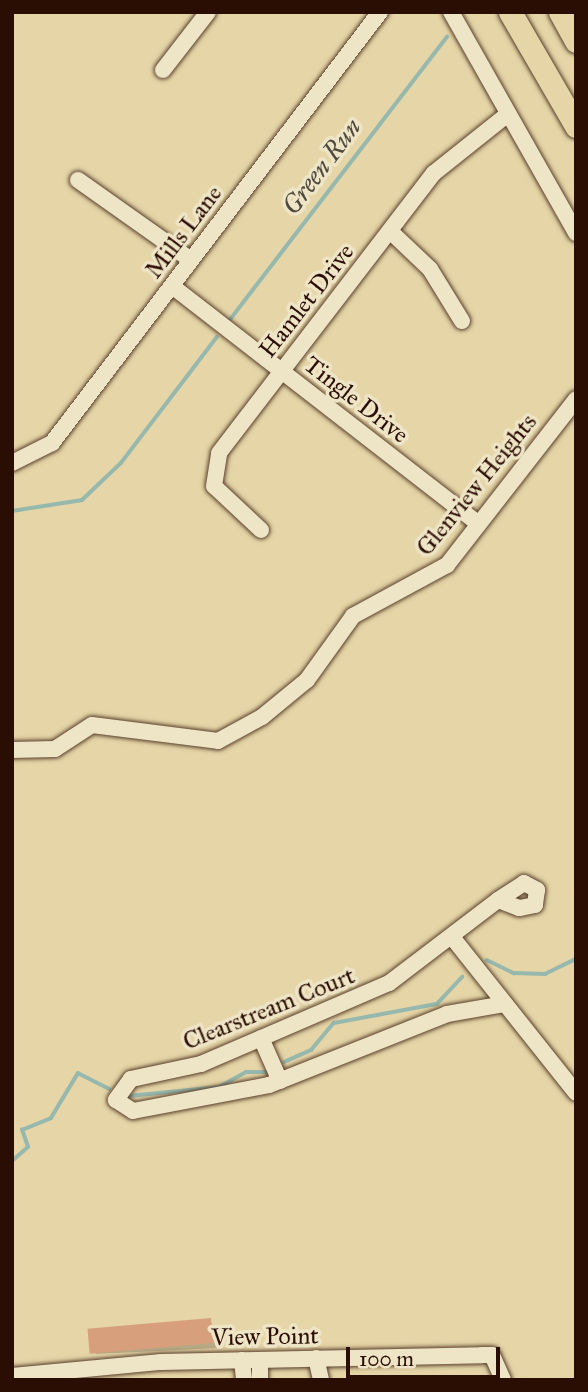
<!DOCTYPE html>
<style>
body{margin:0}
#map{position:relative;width:588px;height:1392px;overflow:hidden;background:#e5d5a7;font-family:"IM FELL Great Primer",serif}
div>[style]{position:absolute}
.shadow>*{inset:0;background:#0003}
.stream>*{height:3.5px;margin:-1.75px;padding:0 1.75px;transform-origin:1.75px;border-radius:1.75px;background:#96b8ad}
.building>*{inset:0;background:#d79f7c;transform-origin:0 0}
.roads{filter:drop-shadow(0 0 2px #5a402c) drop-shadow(0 0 2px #5a402c)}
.minor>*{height:16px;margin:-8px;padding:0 8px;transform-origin:8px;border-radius:8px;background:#eee4c6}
.highway>*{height:23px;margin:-11.5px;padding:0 11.5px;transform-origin:11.5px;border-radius:11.5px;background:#e5d5a7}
span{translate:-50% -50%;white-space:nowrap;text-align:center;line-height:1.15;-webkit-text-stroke:7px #eee4c6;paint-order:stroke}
.street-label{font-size:24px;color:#2b0e03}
.water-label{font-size:26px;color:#504a3e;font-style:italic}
.frame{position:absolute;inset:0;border:14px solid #2b0e03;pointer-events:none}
.scale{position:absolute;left:346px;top:1347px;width:154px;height:32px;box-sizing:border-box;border:4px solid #2b0e03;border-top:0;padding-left:9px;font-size:21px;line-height:24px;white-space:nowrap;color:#2b0e03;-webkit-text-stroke:5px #eee4c6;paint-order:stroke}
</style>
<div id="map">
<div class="shadow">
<div style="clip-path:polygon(210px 1319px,218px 1348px,96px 1354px,90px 1348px)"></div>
</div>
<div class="stream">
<div style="left:229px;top:321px;width:358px;rotate:-52.5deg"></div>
<div style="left:12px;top:511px;width:71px;rotate:-8.9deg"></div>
<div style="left:82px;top:500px;width:54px;rotate:-43.5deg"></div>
<div style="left:121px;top:463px;width:158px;rotate:-52.7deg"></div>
<div style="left:487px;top:960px;width:30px;rotate:26deg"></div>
<div style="left:514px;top:973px;width:31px;rotate:2deg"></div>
<div style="left:545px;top:974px;width:34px;rotate:-26deg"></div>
<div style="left:284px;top:1062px;width:30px;rotate:-24deg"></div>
<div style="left:311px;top:1050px;width:35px;rotate:-50deg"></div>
<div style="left:334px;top:1023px;width:105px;rotate:-10.5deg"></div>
<div style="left:437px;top:1004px;width:37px;rotate:-47deg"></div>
<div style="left:129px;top:1096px;width:90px;rotate:-5.7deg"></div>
<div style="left:219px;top:1087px;width:31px;rotate:-29deg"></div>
<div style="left:246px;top:1072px;width:20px"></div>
<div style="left:12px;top:1161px;width:21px;rotate:-41deg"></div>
<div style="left:28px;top:1147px;width:18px;rotate:-109deg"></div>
<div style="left:22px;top:1130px;width:31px;rotate:-22deg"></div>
<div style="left:51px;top:1118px;width:52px;rotate:-59deg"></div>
<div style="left:78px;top:1073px;width:35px;rotate:27deg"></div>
</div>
<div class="building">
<div style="left:211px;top:1318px;width:25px;height:124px;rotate:85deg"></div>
</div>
<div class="roads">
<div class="minor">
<div style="left:451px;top:12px;width:254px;rotate:60.5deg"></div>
<div style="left:163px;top:70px;width:73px;rotate:-52.2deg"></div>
<div style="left:78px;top:180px;width:138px;rotate:35.3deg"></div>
<div style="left:390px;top:231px;width:55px;rotate:43.5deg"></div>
<div style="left:430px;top:269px;width:61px;rotate:58.4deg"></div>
<div style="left:172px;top:286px;width:388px;rotate:37.8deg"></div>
<div style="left:12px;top:463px;width:45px;rotate:-26.6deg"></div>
<div style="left:52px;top:443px;width:542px;rotate:-52.73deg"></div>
<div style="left:261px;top:530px;width:64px;rotate:-136.9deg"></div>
<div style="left:214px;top:486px;width:33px;rotate:-81deg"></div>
<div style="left:219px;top:453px;width:353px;rotate:-52.5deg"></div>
<div style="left:434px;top:173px;width:95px;rotate:-38.6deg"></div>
<div style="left:12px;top:750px;width:43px;rotate:-1.3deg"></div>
<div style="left:55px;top:749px;width:44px;rotate:-33deg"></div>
<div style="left:92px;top:725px;width:127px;rotate:7.2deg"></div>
<div style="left:218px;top:741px;width:50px;rotate:-28.6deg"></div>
<div style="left:262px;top:717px;width:58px;rotate:-39.4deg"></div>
<div style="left:307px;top:680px;width:79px;rotate:-54.3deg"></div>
<div style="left:353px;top:616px;width:107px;rotate:-28.5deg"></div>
<div style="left:447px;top:565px;width:210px;rotate:-52.1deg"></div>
<div style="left:524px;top:883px;width:15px;rotate:28deg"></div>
<div style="left:537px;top:890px;width:15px;rotate:98deg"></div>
<div style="left:535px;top:905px;width:16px;rotate:169deg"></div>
<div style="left:519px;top:908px;width:22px;rotate:-159deg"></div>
<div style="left:498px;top:900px;width:31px;rotate:-33deg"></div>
<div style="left:498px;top:900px;width:137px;rotate:142.7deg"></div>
<div style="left:389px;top:983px;width:205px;rotate:156.7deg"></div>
<div style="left:201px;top:1064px;width:72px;rotate:167.9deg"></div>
<div style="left:131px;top:1079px;width:26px;rotate:126deg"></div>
<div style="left:116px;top:1100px;width:20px;rotate:33deg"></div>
<div style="left:133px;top:1111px;width:138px;rotate:-10.8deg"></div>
<div style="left:269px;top:1085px;width:192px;rotate:-21.7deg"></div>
<div style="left:447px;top:1014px;width:59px;rotate:-9.8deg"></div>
<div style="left:452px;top:937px;width:199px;rotate:51.5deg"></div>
<div style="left:261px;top:1038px;width:47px;rotate:66.2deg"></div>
<div style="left:316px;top:1358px;width:23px;rotate:77deg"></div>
<div style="left:242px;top:1360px;width:20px;rotate:84deg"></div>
<div style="left:12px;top:1376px;width:150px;rotate:-5.4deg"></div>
<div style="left:161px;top:1362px;width:321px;rotate:-1.2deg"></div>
<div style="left:482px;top:1355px;width:10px"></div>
<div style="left:492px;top:1355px;width:27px;rotate:66deg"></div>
<div style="left:260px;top:1380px;width:20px;rotate:-90deg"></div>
</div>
<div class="highway">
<div style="left:510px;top:12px;width:132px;rotate:59.9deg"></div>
<div style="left:560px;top:12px;width:33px;rotate:61deg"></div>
</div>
</div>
<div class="street-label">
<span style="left:184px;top:232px;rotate:-53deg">Mills Lane</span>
<span style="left:307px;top:301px;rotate:-52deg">Hamlet Drive</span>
<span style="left:356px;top:400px;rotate:38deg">Tingle Drive</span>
<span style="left:477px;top:485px;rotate:-51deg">Glenview Heights</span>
<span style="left:269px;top:1009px;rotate:-22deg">Clearstream Court</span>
<span style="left:265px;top:1337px;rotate:-1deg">View Point</span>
</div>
<div class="water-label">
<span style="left:322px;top:167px;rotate:-53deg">Green Run</span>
</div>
<div class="frame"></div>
<div class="scale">100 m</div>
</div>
